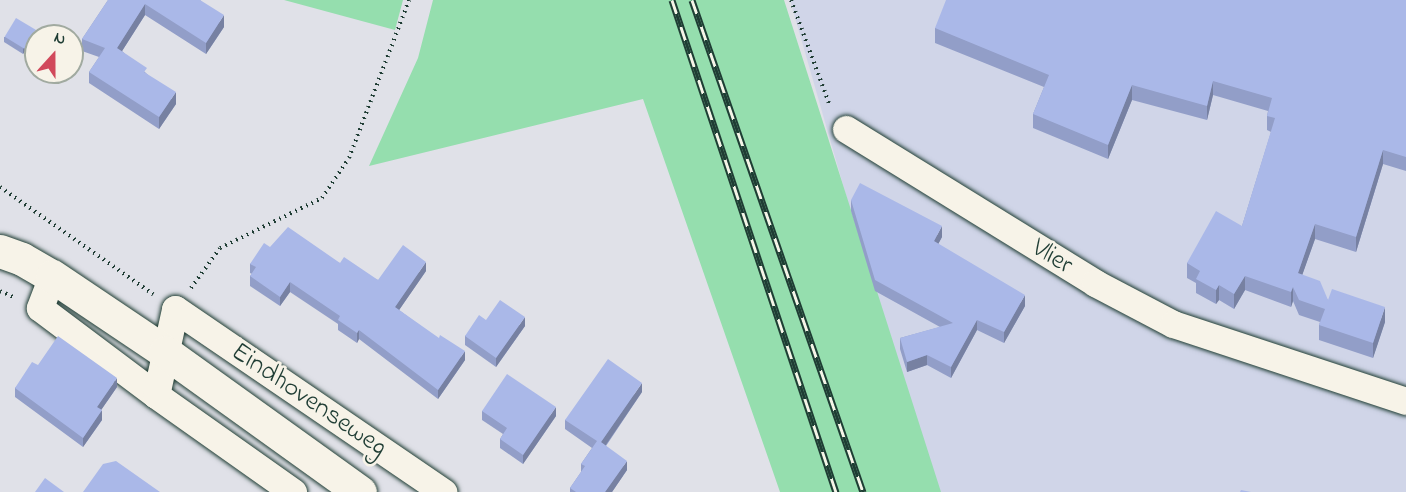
<!DOCTYPE html>
<style>
body{margin:0}
#map{position:relative;width:1406px;height:492px;overflow:hidden;background:#e0e1e8;font-family:"Indie Flower",sans-serif}
div>[style]{position:absolute}
.built>*{inset:0;background:#d0d5e8}
.green>*{inset:0;background:#95deae}
.path>*{height:4px;margin-top:-2px;transform-origin:0;background:repeating-linear-gradient(90deg,#1f3d34 0 1.5px,transparent 0 6px)}
.roads{filter:drop-shadow(0 0 2px #1f3d34) drop-shadow(0 0 2px #1f3d34)}
.minor>*{height:27px;margin:-13.5px;padding:0 13.5px;transform-origin:13.5px;border-radius:13.5px;background:#f7f3e8}
.secondary>*{height:33px;margin:-16.5px;padding:0 16.5px;transform-origin:16.5px;border-radius:16.5px;background:#f7f3e8}
.rail>*{height:7px;margin-top:-3.5px;transform-origin:0;background:repeating-linear-gradient(90deg,#f7f3e8 0 14px,#1f3d34 0 28px);box-sizing:border-box;border-block:2px solid #1f3d34}
.wall>*{inset:0;background:#929ec8}
.shaded-wall>*{inset:0;background:#7781a2}
.building>*{inset:0;background:#aab8e8;transform-origin:0 0}
span{translate:-50% -50%;white-space:nowrap;text-align:center;line-height:1.15;-webkit-text-stroke:5px #f7f3e8;paint-order:stroke}
.street-label{font-size:27px;color:#1f3d34}
.north{position:absolute;left:24px;top:24px;width:60px;height:60px;box-sizing:border-box;background:#f7f3e8;border:2px solid #a1aaa0;border-radius:50%;rotate:21deg;font-size:16px;font-weight:700;line-height:24px;text-align:center;color:#1f3d34}
.north::after{content:'';display:block;margin:auto;width:21px;height:27px;background:#d1495b;clip-path:polygon(50% 0,100% 100%,50% 72%,0 100%)}
</style>
<div id="map">
<div class="built">
<div style="clip-path:polygon(790px 0,1406px 0,1406px 492px,931px 492px)"></div>
</div>
<div class="green">
<div style="clip-path:polygon(284px 0,403px 0,395px 30px)"></div>
<div style="clip-path:polygon(433px 0,784px 0,941px 492px,780px 492px,643px 99px,369px 166px,418px 58px)"></div>
</div>
<div class="path">
<div style="left:791px;top:0;width:113px;rotate:69.8deg"></div>
<div style="left:0;top:187px;width:187px;rotate:35deg"></div>
<div style="left:191px;top:288px;width:49px;rotate:-54.1deg"></div>
<div style="left:220px;top:248px;width:114px;rotate:-26.1deg"></div>
<div style="left:322px;top:198px;width:48px;rotate:-56deg"></div>
<div style="left:349px;top:158px;width:169px;rotate:-69.2deg"></div>
<div style="left:0;top:291px;width:17px;rotate:24deg"></div>
</div>
<div class="roads">
<div class="minor">
<div style="left:846px;top:129px;width:293px;rotate:31.7deg"></div>
<div style="left:1095px;top:283px;width:88px;rotate:27.7deg"></div>
<div style="left:1173px;top:324px;width:245px;rotate:18.3deg"></div>
<div style="left:52px;top:276px;width:34px;rotate:111deg"></div>
<div style="left:40px;top:308px;width:145px;rotate:36.9deg"></div>
<div style="left:156px;top:395px;width:168px;rotate:35.3deg"></div>
<div style="left:156px;top:395px;width:88px;rotate:-77.5deg"></div>
<div style="left:175px;top:309px;width:325px;rotate:34.3deg"></div>
</div>
<div class="secondary">
<div style="left:0;top:251px;width:23px;rotate:20deg"></div>
<div style="left:22px;top:259px;width:34px;rotate:30deg"></div>
<div style="left:52px;top:276px;width:136px;rotate:33.9deg"></div>
<div style="left:165px;top:352px;width:240px;rotate:35.7deg"></div>
</div>
</div>
<div class="rail">
<div style="left:672px;top:0;width:519px;rotate:71.57deg"></div>
<div style="left:692px;top:0;width:521px;rotate:70.83deg"></div>
</div>
<div class="wall">
<div style="clip-path:polygon(108px 0,200px 0,224px 27px,206px 54px,145px 15px,122px 51px,147px 74px,176px 104px,159px 129px,89px 83px,89px 72px,99px 57px,82px 51px,82px 39px)"></div>
<div style="clip-path:polygon(1406px 0,1406px 171px,1383px 164px,1356px 252px,1315px 239px,1302px 275px,1328px 300px,1385px 322px,1373px 358px,1319px 340px,1319px 325px,1320px 322px,1299px 315px,1293px 301px,1291px 307px,1245px 290px,1234px 309px,1219px 300px,1216px 304px,1196px 293px,1196px 283px,1187px 278px,1187px 263px,1242px 226px,1271px 132px,1267px 130px,1267px 116px,1268px 111px,1213px 95px,1207px 120px,1132px 100px,1108px 159px,1033px 128px,1033px 114px,1044px 87px,935px 43px,935px 28px)"></div>
<div style="clip-path:polygon(36px 35px,23px 54px,4px 42px,4px 37px)"></div>
<div style="clip-path:polygon(851px 200px,942px 237px,938px 244px,1025px 306px,1004px 343px,977px 330px,951px 378px,927px 365px,907px 372px,900px 349px,900px 338px,940px 327px,875px 291px,851px 211px)"></div>
<div style="clip-path:polygon(270px 247px,340px 263px,378px 280px,426px 271px,399px 310px,465px 360px,438px 399px,359px 339px,357px 343px,338px 330px,338px 324px,290px 292px,280px 306px,250px 286px,250px 276px,252px 274px,250px 273px,250px 264px)"></div>
<div style="clip-path:polygon(486px 320px,525px 326px,496px 367px,465px 345px,465px 336px)"></div>
<div style="clip-path:polygon(38px 365px,117px 387px,101px 410px,102px 420px,83px 447px,15px 397px,15px 388px)"></div>
<div style="clip-path:polygon(642px 392px,606px 446px,627px 470px,612px 492px,570px 492px,570px 488px,581px 472px,581px 464px,592px 448px,565px 429px,565px 420px)"></div>
<div style="clip-path:polygon(482px 411px,556px 416px,523px 464px,500px 448px,500px 439px,503px 434px,482px 420px)"></div>
</div>
<div class="shaded-wall">
<div style="clip-path:polygon(145px 4px,145px 15px,117px 59px,117px 48px)"></div>
<div style="clip-path:polygon(224px 15px,224px 27px,206px 54px,206px 43px)"></div>
<div style="clip-path:polygon(36px 30px,36px 35px,23px 54px,23px 49px)"></div>
<div style="clip-path:polygon(1213px 81px,1213px 95px,1207px 120px,1207px 106px)"></div>
<div style="clip-path:polygon(1132px 85px,1132px 100px,1108px 159px,1108px 145px)"></div>
<div style="clip-path:polygon(176px 92px,176px 104px,159px 129px,159px 117px)"></div>
<div style="clip-path:polygon(1383px 150px,1383px 164px,1356px 252px,1356px 237px)"></div>
<div style="clip-path:polygon(1315px 224px,1315px 239px,1298px 287px,1298px 273px)"></div>
<div style="clip-path:polygon(942px 226px,942px 237px,934px 252px,934px 241px)"></div>
<div style="clip-path:polygon(426px 262px,426px 271px,395px 316px,395px 307px)"></div>
<div style="clip-path:polygon(1245px 276px,1245px 290px,1234px 309px,1234px 294px)"></div>
<div style="clip-path:polygon(290px 282px,290px 292px,280px 306px,280px 297px)"></div>
<div style="clip-path:polygon(1219px 285px,1219px 300px,1216px 304px,1216px 290px)"></div>
<div style="clip-path:polygon(1293px 287px,1293px 301px,1291px 307px,1291px 292px)"></div>
<div style="clip-path:polygon(1025px 295px,1025px 306px,1004px 343px,1004px 332px)"></div>
<div style="clip-path:polygon(1385px 307px,1385px 322px,1373px 358px,1373px 343px)"></div>
<div style="clip-path:polygon(525px 317px,525px 326px,496px 367px,496px 358px)"></div>
<div style="clip-path:polygon(977px 320px,977px 330px,951px 378px,951px 367px)"></div>
<div style="clip-path:polygon(359px 330px,359px 339px,357px 343px,357px 333px)"></div>
<div style="clip-path:polygon(465px 351px,465px 360px,438px 399px,438px 390px)"></div>
<div style="clip-path:polygon(927px 355px,927px 365px,907px 372px,907px 362px)"></div>
<div style="clip-path:polygon(117px 378px,117px 387px,97px 416px,97px 407px)"></div>
<div style="clip-path:polygon(642px 383px,642px 392px,601px 452px,601px 442px)"></div>
<div style="clip-path:polygon(556px 407px,556px 416px,523px 464px,523px 455px)"></div>
<div style="clip-path:polygon(102px 410px,102px 420px,83px 447px,83px 438px)"></div>
<div style="clip-path:polygon(627px 461px,627px 470px,612px 492px,605px 492px)"></div>
</div>
<div class="building">
<div style="clip-path:polygon(108px 0,200px 0,224px 15px,206px 43px,145px 4px,117px 48px,147px 68px,144px 72px,176px 92px,159px 117px,89px 72px,105px 48px,82px 39px)"></div>
<div style="clip-path:polygon(946px 0,1406px 0,1406px 157px,1383px 150px,1356px 237px,1315px 224px,1298px 273px,1320px 281px,1328px 300px,1332px 289px,1385px 307px,1373px 343px,1319px 325px,1325px 309px,1299px 300px,1293px 287px,1291px 292px,1245px 276px,1234px 294px,1219px 285px,1216px 290px,1196px 279px,1200px 271px,1187px 263px,1216px 211px,1242px 226px,1275px 118px,1267px 116px,1272px 98px,1213px 81px,1207px 106px,1132px 85px,1108px 145px,1033px 114px,1049px 75px,935px 28px)"></div>
<div style="left:16px;top:18px;width:23px;height:22px;rotate:31deg"></div>
<div style="clip-path:polygon(860px 183px,942px 226px,934px 241px,1025px 295px,1004px 332px,977px 320px,951px 367px,927px 355px,907px 362px,900px 338px,953px 323px,875px 280px,851px 200px)"></div>
<div style="clip-path:polygon(288px 227px,340px 263px,344px 257px,378px 280px,403px 245px,426px 262px,395px 307px,439px 338px,440px 335px,465px 351px,438px 390px,359px 330px,357px 333px,338px 320px,340px 316px,290px 282px,280px 297px,250px 276px,256px 267px,250px 264px,264px 243px,270px 247px)"></div>
<div style="clip-path:polygon(500px 300px,525px 317px,496px 358px,465px 336px,479px 315px,486px 320px)"></div>
<div style="clip-path:polygon(58px 336px,117px 378px,97px 407px,102px 410px,83px 438px,15px 388px,32px 362px,38px 365px)"></div>
<div style="clip-path:polygon(608px 359px,642px 383px,601px 442px,627px 461px,605px 492px,576px 492px,570px 488px,585px 466px,581px 464px,597px 441px,565px 420px)"></div>
<div style="clip-path:polygon(507px 374px,556px 407px,523px 455px,500px 439px,507px 428px,482px 411px)"></div>
<div style="clip-path:polygon(116px 461px,160px 492px,83px 492px,103px 464px)"></div>
<div style="clip-path:polygon(45px 478px,64px 492px,35px 492px)"></div>
<div style="clip-path:polygon(1241px 490px,1251px 492px,1240px 492px)"></div>
</div>
<div class="street-label">
<span style="left:1052px;top:257px;rotate:32deg">Vlier</span>
<span style="left:309px;top:400px;rotate:34deg">Eindhovenseweg</span>
</div>
<div class="north">N</div>
</div>
